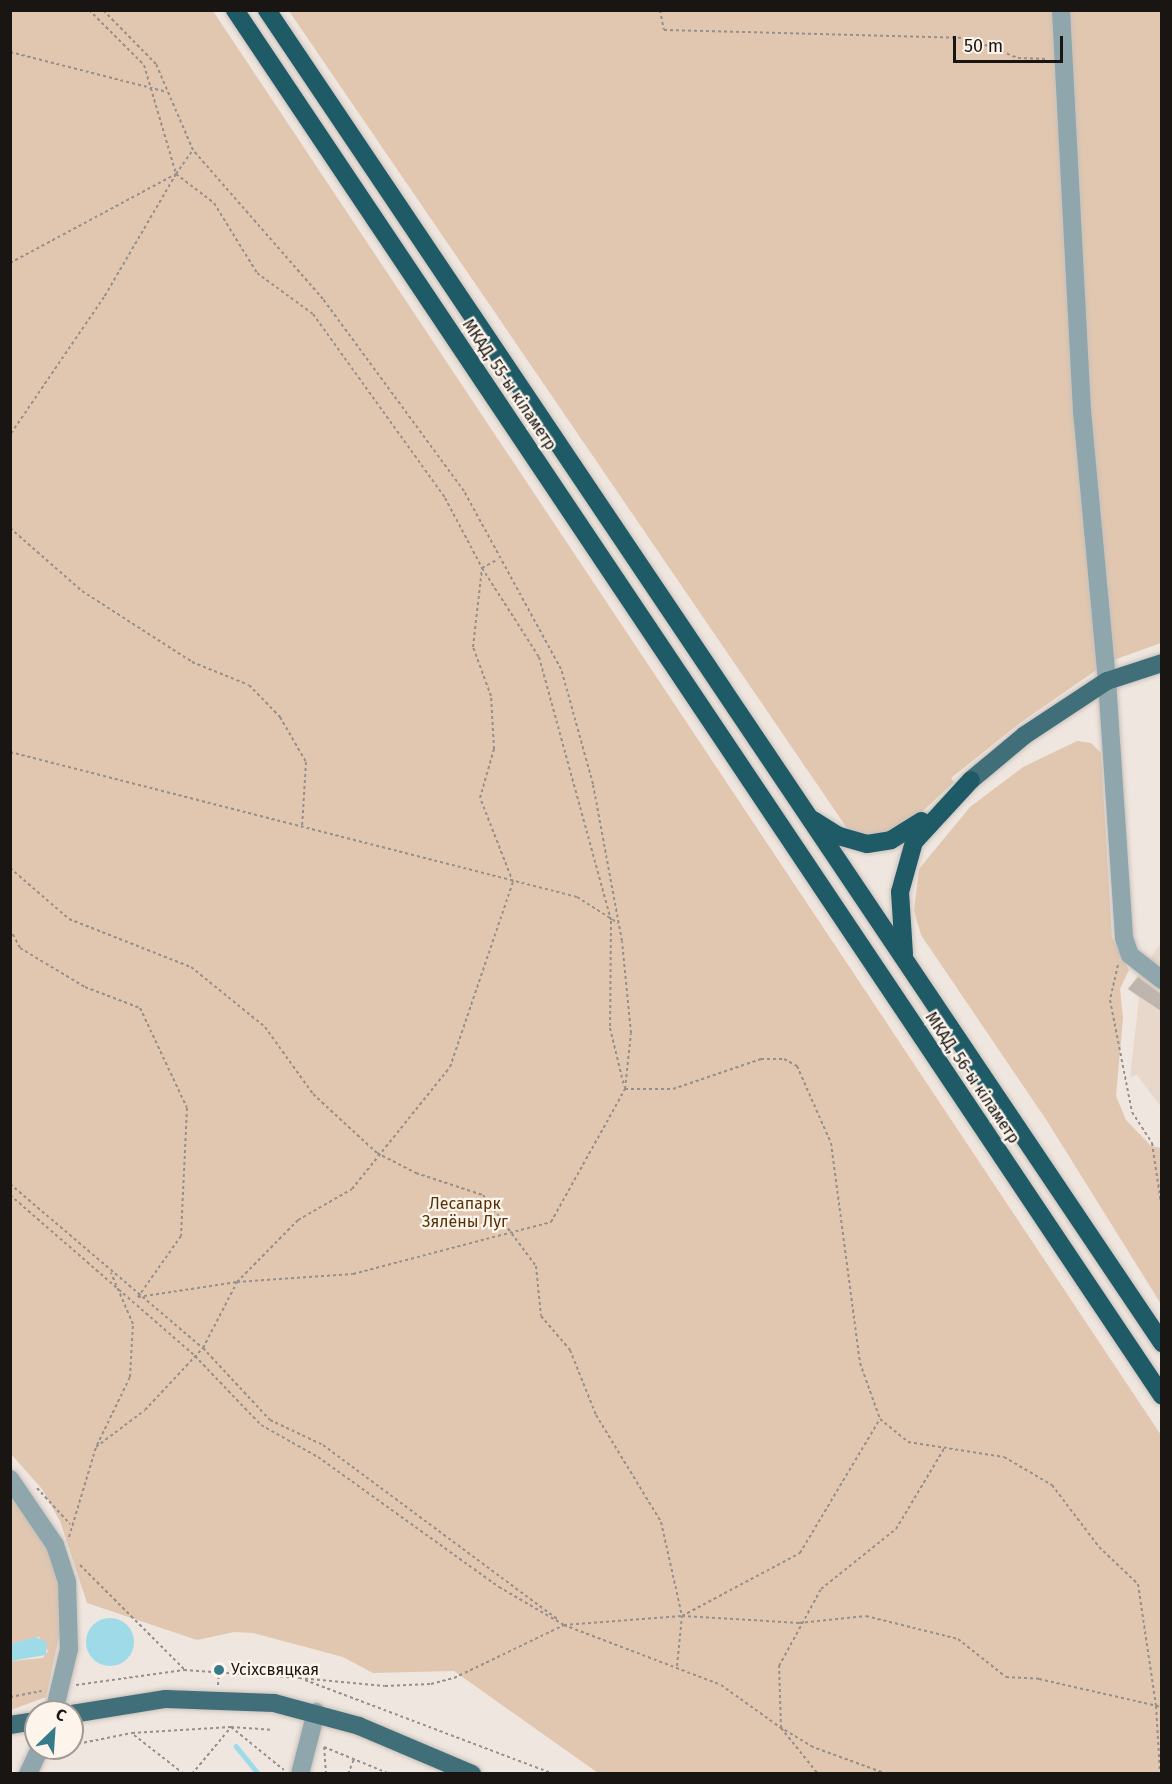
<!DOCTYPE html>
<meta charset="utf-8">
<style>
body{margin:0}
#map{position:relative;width:1172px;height:1784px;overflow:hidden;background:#efe6df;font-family:"Fira Sans",sans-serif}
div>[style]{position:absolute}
.built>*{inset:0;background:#e7d8cb}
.green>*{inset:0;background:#e1c7b0}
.water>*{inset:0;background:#9fdae8}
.round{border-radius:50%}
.stream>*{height:4.5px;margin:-2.25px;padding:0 2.25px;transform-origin:2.25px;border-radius:2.25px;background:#9fdae8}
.building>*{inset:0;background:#beb6ae}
.path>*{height:2px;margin-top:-1px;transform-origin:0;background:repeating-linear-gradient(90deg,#968f8a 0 3px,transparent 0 6px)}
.roads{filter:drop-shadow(0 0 2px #c8c0ba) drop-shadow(0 0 2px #c8c0ba)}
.minor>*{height:18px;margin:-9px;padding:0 9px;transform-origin:9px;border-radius:9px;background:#8ea6ac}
.major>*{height:18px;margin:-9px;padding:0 9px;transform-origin:9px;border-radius:9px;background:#406e79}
.highway>*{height:18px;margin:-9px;padding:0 9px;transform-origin:9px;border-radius:9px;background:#1f5a67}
.dots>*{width:16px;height:16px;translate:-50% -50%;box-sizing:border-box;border:3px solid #fdf4ec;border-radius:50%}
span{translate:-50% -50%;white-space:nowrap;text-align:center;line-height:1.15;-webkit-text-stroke:4.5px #fdf4ec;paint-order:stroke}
.street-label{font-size:16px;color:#181513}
.park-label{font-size:16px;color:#553007}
.poi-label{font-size:16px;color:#181513}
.left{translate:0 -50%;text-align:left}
.frame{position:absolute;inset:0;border:12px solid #181513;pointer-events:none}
.north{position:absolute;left:24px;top:1700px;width:60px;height:60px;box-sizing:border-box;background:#fdf4ec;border:2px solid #a19b95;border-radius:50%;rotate:25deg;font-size:16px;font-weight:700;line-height:24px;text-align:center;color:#181513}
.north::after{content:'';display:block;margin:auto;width:21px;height:27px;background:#377b8b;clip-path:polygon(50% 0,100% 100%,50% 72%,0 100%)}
.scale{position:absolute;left:953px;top:36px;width:110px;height:27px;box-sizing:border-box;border:3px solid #181513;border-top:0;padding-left:8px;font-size:18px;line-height:21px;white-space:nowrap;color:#181513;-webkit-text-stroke:4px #fdf4ec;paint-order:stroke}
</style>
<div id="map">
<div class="built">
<div style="clip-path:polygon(1161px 943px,1161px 1107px,1137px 1075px,1130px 1077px,1139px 998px,1128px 989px)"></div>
</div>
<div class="green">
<div style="clip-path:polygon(11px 10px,213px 11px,1161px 1435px,1161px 1773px,598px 1773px,454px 1671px,373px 1673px,343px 1657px,253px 1633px,234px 1632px,197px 1640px,87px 1603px,60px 1521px,42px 1489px,11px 1454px)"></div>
<div style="clip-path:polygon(289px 11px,1161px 11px,1161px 643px,1108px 662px,1020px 723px,951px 778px,954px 782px,898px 834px,871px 837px,849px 831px)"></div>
<div style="clip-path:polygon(1077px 741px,1091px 743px,1101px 753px,1112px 937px,1129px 970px,1120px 989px,1123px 1018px,1116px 1096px,1126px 1120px,1151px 1146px,1161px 1148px,1161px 1304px,1047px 1121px,921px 935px,914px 911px,919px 869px,970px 807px,1023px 767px)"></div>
<div style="clip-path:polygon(10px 1496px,49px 1552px,59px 1585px,60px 1632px,46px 1697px,11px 1710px,11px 1661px,43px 1658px,48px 1651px,39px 1637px,11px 1644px)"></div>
</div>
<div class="water">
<div class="round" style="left:86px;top:1618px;width:48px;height:48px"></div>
<div style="clip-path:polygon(35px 1637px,47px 1642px,46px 1655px,11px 1661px,11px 1644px)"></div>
</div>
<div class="stream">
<div style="left:236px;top:1746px;width:36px;rotate:51deg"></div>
</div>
<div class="building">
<div style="clip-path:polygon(1138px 977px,1161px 994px,1161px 1011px,1128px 989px)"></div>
</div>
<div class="path">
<div style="left:89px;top:10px;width:78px;rotate:45deg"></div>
<div style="left:144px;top:65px;width:114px;rotate:73.6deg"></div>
<div style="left:176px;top:174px;width:48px;rotate:37.3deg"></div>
<div style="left:214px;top:203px;width:82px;rotate:58.4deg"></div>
<div style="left:257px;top:273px;width:69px;rotate:36.2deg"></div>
<div style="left:313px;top:314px;width:226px;rotate:54.3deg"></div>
<div style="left:445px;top:498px;width:79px;rotate:62.1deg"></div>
<div style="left:482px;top:568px;width:106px;rotate:57.4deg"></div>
<div style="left:539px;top:657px;width:274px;rotate:74.7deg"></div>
<div style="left:611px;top:921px;width:107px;rotate:90.5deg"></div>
<div style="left:610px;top:1028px;width:60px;rotate:76.4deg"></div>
<div style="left:660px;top:10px;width:20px;rotate:79deg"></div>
<div style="left:664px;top:30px;width:304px;rotate:1.5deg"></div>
<div style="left:968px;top:38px;width:54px;rotate:21.8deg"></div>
<div style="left:1018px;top:58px;width:30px;rotate:2deg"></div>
<div style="left:10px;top:52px;width:162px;rotate:14.3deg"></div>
<div style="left:176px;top:174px;width:29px;rotate:-55deg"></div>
<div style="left:10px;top:263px;width:188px;rotate:-28.2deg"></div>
<div style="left:176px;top:174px;width:143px;rotate:120.3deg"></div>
<div style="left:104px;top:297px;width:167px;rotate:124.3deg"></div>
<div style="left:10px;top:528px;width:96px;rotate:41.2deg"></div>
<div style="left:82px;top:591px;width:131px;rotate:32.8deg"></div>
<div style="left:192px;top:662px;width:61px;rotate:22deg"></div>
<div style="left:249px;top:685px;width:45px;rotate:45.9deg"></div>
<div style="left:280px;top:717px;width:52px;rotate:60deg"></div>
<div style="left:306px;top:762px;width:65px;rotate:93.5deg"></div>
<div style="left:10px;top:752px;width:585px;rotate:14.34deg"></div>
<div style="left:577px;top:897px;width:49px;rotate:32.4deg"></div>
<div style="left:10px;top:868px;width:78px;rotate:40.8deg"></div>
<div style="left:69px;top:919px;width:131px;rotate:21.5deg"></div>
<div style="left:191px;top:967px;width:95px;rotate:39deg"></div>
<div style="left:265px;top:1027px;width:82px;rotate:54.4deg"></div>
<div style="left:313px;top:1094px;width:87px;rotate:42.7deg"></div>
<div style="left:377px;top:1153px;width:44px;rotate:27.1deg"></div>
<div style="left:416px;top:1173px;width:71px;rotate:18.2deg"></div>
<div style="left:483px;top:1195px;width:89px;rotate:53.3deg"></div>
<div style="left:536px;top:1266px;width:50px;rotate:84.3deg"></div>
<div style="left:541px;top:1316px;width:45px;rotate:49.5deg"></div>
<div style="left:570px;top:1350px;width:70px;rotate:68.2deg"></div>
<div style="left:596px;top:1415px;width:125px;rotate:58.7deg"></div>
<div style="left:661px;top:1522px;width:96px;rotate:77.4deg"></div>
<div style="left:682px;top:1616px;width:117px;rotate:3.4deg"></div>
<div style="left:799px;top:1623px;width:67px;rotate:-6deg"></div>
<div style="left:866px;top:1616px;width:95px;rotate:14deg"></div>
<div style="left:958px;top:1639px;width:61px;rotate:38.4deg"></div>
<div style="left:1006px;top:1677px;width:33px;rotate:3deg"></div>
<div style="left:1039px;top:1679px;width:126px;rotate:12.8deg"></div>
<div style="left:10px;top:929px;width:21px;rotate:62deg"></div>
<div style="left:20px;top:948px;width:76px;rotate:31deg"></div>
<div style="left:85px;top:987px;width:59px;rotate:20.9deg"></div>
<div style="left:140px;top:1008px;width:110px;rotate:64.8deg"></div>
<div style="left:187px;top:1108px;width:128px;rotate:92.7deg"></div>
<div style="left:181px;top:1236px;width:75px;rotate:125.2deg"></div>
<div style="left:1118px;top:965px;width:36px;rotate:103deg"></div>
<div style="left:1110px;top:1000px;width:114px;rotate:78.9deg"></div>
<div style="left:1132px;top:1112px;width:37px;rotate:57deg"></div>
<div style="left:1152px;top:1143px;width:68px;rotate:81.5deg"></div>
<div style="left:625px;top:1089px;width:48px"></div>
<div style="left:673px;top:1089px;width:93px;rotate:-18.8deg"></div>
<div style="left:761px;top:1059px;width:23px"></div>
<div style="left:784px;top:1059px;width:15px;rotate:28deg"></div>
<div style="left:797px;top:1066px;width:84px;rotate:66.2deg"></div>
<div style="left:831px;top:1143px;width:222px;rotate:82.5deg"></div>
<div style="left:860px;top:1363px;width:59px;rotate:70.3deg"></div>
<div style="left:880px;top:1419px;width:36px;rotate:39deg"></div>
<div style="left:908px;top:1442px;width:97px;rotate:8.9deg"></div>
<div style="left:1004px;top:1457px;width:56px;rotate:30.3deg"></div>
<div style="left:1052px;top:1485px;width:78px;rotate:52.8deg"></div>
<div style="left:1099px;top:1547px;width:54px;rotate:43.5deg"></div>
<div style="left:1138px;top:1584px;width:123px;rotate:81.6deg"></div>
<div style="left:1156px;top:1706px;width:68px;rotate:86.6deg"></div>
<div style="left:10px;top:1184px;width:253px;rotate:40.4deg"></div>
<div style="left:203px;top:1348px;width:98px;rotate:47.1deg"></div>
<div style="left:270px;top:1420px;width:59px;rotate:25.3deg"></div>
<div style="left:323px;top:1445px;width:292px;rotate:36.6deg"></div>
<div style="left:10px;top:1195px;width:245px;rotate:41deg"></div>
<div style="left:195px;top:1356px;width:95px;rotate:46.3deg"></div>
<div style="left:261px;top:1425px;width:65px;rotate:29.3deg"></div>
<div style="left:318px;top:1457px;width:223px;rotate:35.7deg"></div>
<div style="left:499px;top:1587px;width:75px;rotate:30.3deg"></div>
<div style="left:564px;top:1625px;width:168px;rotate:20.9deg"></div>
<div style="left:721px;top:1685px;width:74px;rotate:35.6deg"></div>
<div style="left:781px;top:1728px;width:59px;rotate:51.2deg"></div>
<div style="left:138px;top:1297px;width:100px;rotate:-8.6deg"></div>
<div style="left:237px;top:1282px;width:87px;rotate:-45.5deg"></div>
<div style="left:298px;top:1220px;width:62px;rotate:-29.9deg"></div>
<div style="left:352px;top:1189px;width:156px;rotate:-51.2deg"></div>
<div style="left:450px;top:1067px;width:195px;rotate:-71.2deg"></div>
<div style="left:513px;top:882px;width:90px;rotate:-111.4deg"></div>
<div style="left:480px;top:798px;width:51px;rotate:-74.1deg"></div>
<div style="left:494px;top:749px;width:53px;rotate:-93.2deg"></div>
<div style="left:491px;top:696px;width:52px;rotate:-110.2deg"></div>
<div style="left:473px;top:647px;width:80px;rotate:-83.5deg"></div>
<div style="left:482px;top:568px;width:18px;rotate:-29deg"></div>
<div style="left:97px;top:1445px;width:76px;rotate:-64.1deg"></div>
<div style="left:130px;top:1377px;width:53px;rotate:-86.8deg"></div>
<div style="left:133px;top:1324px;width:56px;rotate:-113.3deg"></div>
<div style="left:37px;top:1488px;width:49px;rotate:47.5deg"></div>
<div style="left:69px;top:1537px;width:94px;rotate:-73.3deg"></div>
<div style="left:96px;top:1447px;width:61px;rotate:-37.1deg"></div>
<div style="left:145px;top:1410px;width:85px;rotate:-46.9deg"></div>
<div style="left:203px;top:1348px;width:74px;rotate:-62.7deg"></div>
<div style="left:237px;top:1282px;width:116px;rotate:-3.9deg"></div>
<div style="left:353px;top:1274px;width:205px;rotate:-14.7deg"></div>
<div style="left:551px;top:1222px;width:152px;rotate:-60.9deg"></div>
<div style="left:625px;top:1089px;width:56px;rotate:-83.9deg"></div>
<div style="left:631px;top:1033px;width:92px;rotate:-95.6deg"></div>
<div style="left:622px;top:941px;width:160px;rotate:-100.5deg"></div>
<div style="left:593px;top:784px;width:119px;rotate:-105.5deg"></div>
<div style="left:561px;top:669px;width:203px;rotate:-118.6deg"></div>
<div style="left:464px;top:491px;width:238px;rotate:-126.3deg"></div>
<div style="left:323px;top:299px;width:198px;rotate:-131.1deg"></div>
<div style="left:193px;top:150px;width:94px;rotate:-113.3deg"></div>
<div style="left:156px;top:64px;width:76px;rotate:-134.5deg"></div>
<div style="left:80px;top:1565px;width:147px;rotate:45deg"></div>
<div style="left:677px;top:1666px;width:50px;rotate:-84.3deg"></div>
<div style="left:299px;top:1678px;width:86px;rotate:5.3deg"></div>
<div style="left:385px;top:1686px;width:46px;rotate:-2.5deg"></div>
<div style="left:431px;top:1684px;width:24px;rotate:-15deg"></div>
<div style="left:454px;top:1678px;width:122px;rotate:-25.7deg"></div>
<div style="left:564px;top:1625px;width:118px;rotate:-4.4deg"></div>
<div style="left:682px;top:1616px;width:134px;rotate:-28.1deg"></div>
<div style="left:800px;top:1553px;width:156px;rotate:-59.2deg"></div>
<div style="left:305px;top:1680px;width:266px;rotate:20.7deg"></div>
<div style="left:76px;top:1685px;width:109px;rotate:-7.9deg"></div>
<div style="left:184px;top:1670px;width:116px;rotate:3.9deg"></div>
<div style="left:218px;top:1685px;width:15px;rotate:-86deg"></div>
<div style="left:10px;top:1697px;width:32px;rotate:-11deg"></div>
<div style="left:134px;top:1735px;width:63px;rotate:38deg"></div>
<div style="left:72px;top:1745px;width:61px;rotate:-11.3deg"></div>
<div style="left:132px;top:1733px;width:99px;rotate:-3.5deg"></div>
<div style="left:231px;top:1727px;width:39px;rotate:4deg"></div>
<div style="left:192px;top:1774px;width:61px;rotate:-50.3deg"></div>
<div style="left:231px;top:1727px;width:68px;rotate:39.1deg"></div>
<div style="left:326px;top:1774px;width:27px;rotate:-94deg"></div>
<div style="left:324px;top:1747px;width:71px;rotate:22.2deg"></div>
<div style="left:348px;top:1774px;width:16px;rotate:-68deg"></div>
<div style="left:887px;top:1774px;width:79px;rotate:-160deg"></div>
<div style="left:813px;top:1747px;width:37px;rotate:-149deg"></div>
<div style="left:781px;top:1728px;width:62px;rotate:-91.8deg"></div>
<div style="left:779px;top:1666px;width:88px;rotate:-61.4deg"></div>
<div style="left:821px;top:1589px;width:96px;rotate:-38.7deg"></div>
<div style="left:896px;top:1529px;width:96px;rotate:-59.1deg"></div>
</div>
<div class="roads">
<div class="minor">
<div style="left:1061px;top:10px;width:402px;rotate:87deg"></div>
<div style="left:1082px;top:411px;width:271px;rotate:84.7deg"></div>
<div style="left:1107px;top:681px;width:258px;rotate:86.2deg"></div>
<div style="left:1124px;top:938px;width:18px;rotate:71deg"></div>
<div style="left:1130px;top:955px;width:41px;rotate:38deg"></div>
<div style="left:10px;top:1479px;width:80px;rotate:55.7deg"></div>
<div style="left:55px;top:1545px;width:39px;rotate:72deg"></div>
<div style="left:67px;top:1582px;width:67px;rotate:88.3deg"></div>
<div style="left:69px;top:1649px;width:65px;rotate:103.4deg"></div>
<div style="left:28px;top:1774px;width:29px;rotate:-65deg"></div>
<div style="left:300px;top:1774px;width:64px;rotate:-75.5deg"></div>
</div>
<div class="major">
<div style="left:971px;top:780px;width:70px;rotate:-39.8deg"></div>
<div style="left:1025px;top:735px;width:98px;rotate:-33.4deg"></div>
<div style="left:1107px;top:681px;width:58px;rotate:-18.1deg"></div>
<div style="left:72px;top:1714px;width:95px;rotate:-9.1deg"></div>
<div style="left:166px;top:1699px;width:108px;rotate:2.1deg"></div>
<div style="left:274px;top:1703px;width:88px;rotate:15.1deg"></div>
<div style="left:359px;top:1726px;width:123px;rotate:23deg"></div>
<div style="left:10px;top:1725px;width:26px;rotate:-9deg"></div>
</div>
<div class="highway">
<div style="left:235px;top:10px;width:1667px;rotate:56.22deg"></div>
<div style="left:267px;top:10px;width:1606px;rotate:56.12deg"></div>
<div style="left:813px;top:820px;width:31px;rotate:32deg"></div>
<div style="left:839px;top:836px;width:29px;rotate:16deg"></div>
<div style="left:867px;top:844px;width:24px;rotate:-9deg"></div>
<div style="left:891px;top:840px;width:36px;rotate:-32deg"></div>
<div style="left:904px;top:954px;width:62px;rotate:-93.7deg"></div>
<div style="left:900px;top:892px;width:52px;rotate:-74.4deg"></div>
<div style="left:914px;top:842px;width:84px;rotate:-47.4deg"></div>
</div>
</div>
<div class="dots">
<div style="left:219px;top:1670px;background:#377b8b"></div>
</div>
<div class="street-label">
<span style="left:509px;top:385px;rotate:56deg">МКАД, 55-ы кіламетр</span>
<span style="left:972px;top:1078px;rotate:56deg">МКАД, 56-ы кіламетр</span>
</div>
<div class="park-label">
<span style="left:465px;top:1213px">Лесапарк<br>Зялёны Луг</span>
</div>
<div class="poi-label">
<span class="left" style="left:231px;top:1670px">Усіхсвяцкая</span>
</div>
<div class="frame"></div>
<div class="north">С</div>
<div class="scale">50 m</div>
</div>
